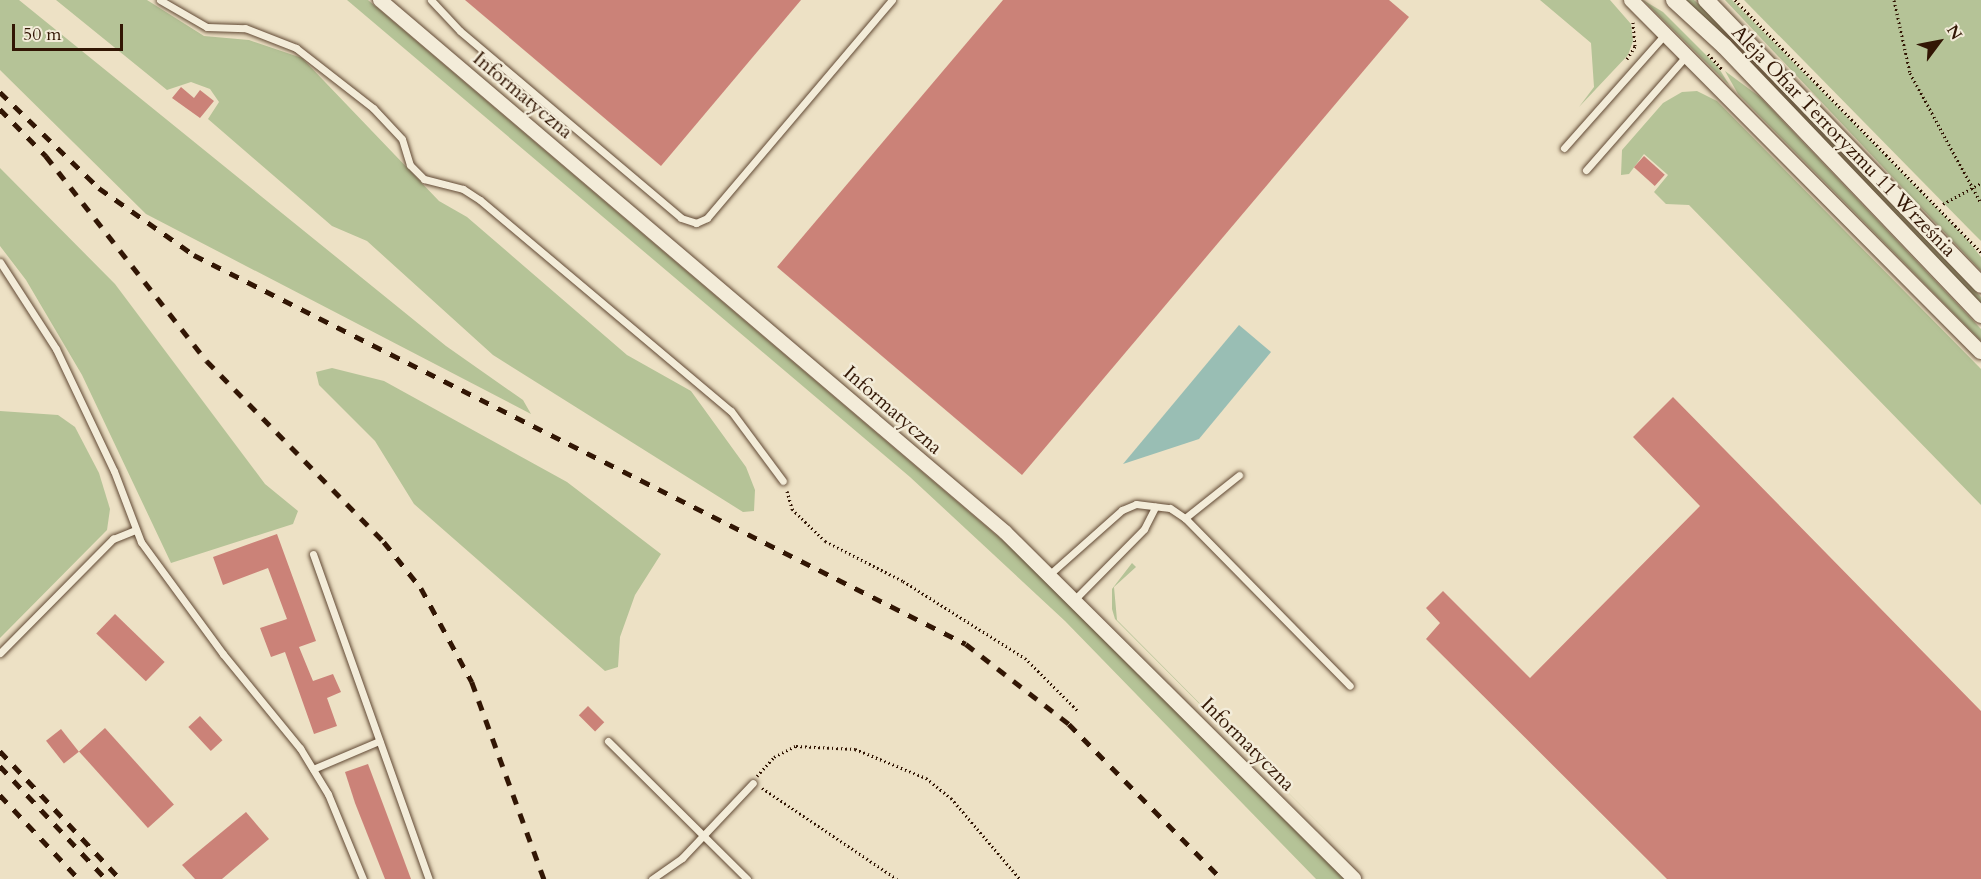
<!DOCTYPE html>
<meta charset="utf-8">
<style>
body{margin:0}
#map{position:relative;width:1981px;height:879px;overflow:hidden;background:#ede1c5;font-family:Cardo,serif}
div>[style]{position:absolute}
.green>*{inset:0;background:#b5c397}
.water>*{inset:0;background:#99beb4}
.building>*{inset:0;background:#cb8278;transform-origin:0 0}
.path>*{height:3px;margin-top:-1.5px;transform-origin:0;background:repeating-linear-gradient(90deg,#321604 0 1.5px,transparent 0 4.5px)}
.roads{filter:drop-shadow(0 0 2px #614934) drop-shadow(0 0 2px #614934)}
.service>*{height:7px;margin:-3.5px;padding:0 3.5px;transform-origin:3.5px;border-radius:3.5px;background:#f3ecd9}
.minor>*{height:14px;margin:-7px;padding:0 7px;transform-origin:7px;border-radius:7px;background:#f3ecd9}
.tertiary>*{height:16px;margin:-8px;padding:0 8px;transform-origin:8px;border-radius:8px;background:#f3ecd9}
.rail>*{height:4.5px;margin-top:-2.25px;transform-origin:0;background:repeating-linear-gradient(90deg,#321604 0 10px,transparent 0 20px)}
span{translate:-50% -50%;white-space:nowrap;text-align:center;line-height:1.15;-webkit-text-stroke:5px #f3ecd9;paint-order:stroke}
.street-label{font-size:20px;color:#321604}
.north{position:absolute;left:1909px;top:12px;width:60px;height:60px;-webkit-text-stroke:4px #f3ecd9;paint-order:stroke;rotate:58deg;font-size:16px;font-weight:700;line-height:24px;text-align:center;color:#321604}
.north::after{content:'';display:block;margin:auto;width:21px;height:27px;background:#321604;clip-path:polygon(50% 0,100% 100%,50% 72%,0 100%)}
.scale{position:absolute;left:12px;top:24px;width:111px;height:27px;box-sizing:border-box;border:3px solid #321604;border-top:0;padding-left:8px;font-size:18px;line-height:21px;white-space:nowrap;color:#321604;-webkit-text-stroke:4px #f3ecd9;paint-order:stroke}
</style>
<div id="map">
<div class="green">
<div style="clip-path:polygon(0 0,19px 0,446px 346px,523px 400px,531px 414px,146px 214px,0 70px)"></div>
<div style="clip-path:polygon(56px 0,147px 0,204px 36px,249px 40px,302px 58px,439px 201px,467px 217px,627px 355px,691px 391px,746px 467px,755px 490px,754px 511px,743px 512px,493px 355px,367px 241px,332px 226px,208px 119px,219px 102px,210px 89px,191px 82px,167px 90px)"></div>
<div style="clip-path:polygon(347px 0,368px 0,1015px 551px,1344px 879px,1316px 879px,1065px 621px,910px 477px)"></div>
<div style="clip-path:polygon(1540px 0,1610px 0,1631px 24px,1633px 41px,1628px 55px,1579px 107px,1594px 87px,1591px 43px)"></div>
<div style="clip-path:polygon(1643px 0,1663px 12px,1718px 67px,1730px 86px)"></div>
<div style="clip-path:polygon(1686px 0,1694px 0,1716px 20px,1981px 297px,1981px 304px)"></div>
<div style="clip-path:polygon(1725px 0,1732px 0,1966px 238px,1981px 257px,1981px 271px)"></div>
<div style="clip-path:polygon(1744px 0,1981px 0,1981px 241px,1972px 232px)"></div>
<div style="clip-path:polygon(1725px 71px,1760px 97px,1981px 329px,1981px 341px,1738px 94px)"></div>
<div style="clip-path:polygon(1697px 91px,1717px 101px,1981px 369px,1981px 505px,1689px 205px,1666px 204px,1654px 192px,1668px 175px,1644px 154px,1629px 174px,1621px 175px,1622px 150px,1663px 103px,1682px 92px)"></div>
<div style="clip-path:polygon(0 168px,115px 284px,265px 484px,298px 511px,293px 524px,171px 563px,82px 375px,26px 280px,0 246px)"></div>
<div style="clip-path:polygon(332px 368px,384px 381px,567px 482px,661px 554px,635px 595px,620px 637px,618px 667px,605px 671px,414px 504px,375px 441px,319px 385px,316px 372px)"></div>
<div style="clip-path:polygon(0 411px,58px 415px,75px 427px,99px 473px,110px 509px,107px 530px,0 638px)"></div>
<div style="clip-path:polygon(1132px 563px,1136px 567px,1114px 587px,1117px 620px,1374px 879px,1119px 623px,1115px 619px,1112px 609px,1112px 589px)"></div>
</div>
<div class="water">
<div style="clip-path:polygon(1239px 325px,1271px 352px,1199px 439px,1123px 464px)"></div>
</div>
<div class="building">
<div style="clip-path:polygon(465px 0,801px 0,661px 166px)"></div>
<div style="clip-path:polygon(1003px 0,1389px 0,1409px 17px,1022px 475px,777px 267px)"></div>
<div style="clip-path:polygon(181px 87px,194px 98px,200px 90px,214px 101px,200px 118px,172px 98px)"></div>
<div style="left:1644px;top:156px;width:28px;height:15px;rotate:42deg"></div>
<div style="clip-path:polygon(1673px 397px,1981px 711px,1981px 879px,1667px 879px,1426px 639px,1440px 623px,1426px 608px,1443px 591px,1530px 678px,1700px 506px,1633px 437px)"></div>
<div style="clip-path:polygon(277px 534px,316px 641px,299px 647px,313px 681px,333px 674px,341px 692px,327px 698px,337px 726px,314px 734px,285px 652px,271px 657px,260px 628px,287px 619px,268px 568px,223px 585px,213px 557px)"></div>
<div style="left:115px;top:614px;width:69px;height:27px;rotate:44deg"></div>
<div style="left:588px;top:706px;width:23px;height:13px;rotate:45deg"></div>
<div style="left:200px;top:716px;width:33px;height:16px;rotate:47deg"></div>
<div style="left:105px;top:728px;width:103px;height:35px;rotate:48deg"></div>
<div style="left:61px;top:729px;width:29px;height:19px;rotate:52deg"></div>
<div style="clip-path:polygon(368px 764px,386px 812px,411px 879px,385px 879px,355px 803px,345px 772px)"></div>
<div style="clip-path:polygon(246px 812px,269px 839px,222px 879px,195px 879px,182px 865px)"></div>
</div>
<div class="path">
<div style="left:1735px;top:0;width:352px;rotate:45.7deg"></div>
<div style="left:1894px;top:0;width:75px;rotate:77.6deg"></div>
<div style="left:1910px;top:73px;width:148px;rotate:61.4deg"></div>
<div style="left:1708px;top:54px;width:21px;rotate:47deg"></div>
<div style="left:1627px;top:59px;width:15px;rotate:-58deg"></div>
<div style="left:1635px;top:46px;width:24px;rotate:-95deg"></div>
<div style="left:1943px;top:204px;width:43px;rotate:-28.9deg"></div>
<div style="left:787px;top:491px;width:19px;rotate:74deg"></div>
<div style="left:792px;top:509px;width:46px;rotate:44.1deg"></div>
<div style="left:825px;top:541px;width:88px;rotate:27.1deg"></div>
<div style="left:903px;top:581px;width:144px;rotate:32.3deg"></div>
<div style="left:1025px;top:658px;width:76px;rotate:45deg"></div>
<div style="left:757px;top:776px;width:25px;rotate:-48deg"></div>
<div style="left:774px;top:757px;width:25px;rotate:-27deg"></div>
<div style="left:796px;top:746px;width:59px;rotate:2.9deg"></div>
<div style="left:855px;top:749px;width:77px;rotate:22.2deg"></div>
<div style="left:926px;top:778px;width:32px;rotate:39deg"></div>
<div style="left:951px;top:798px;width:106px;rotate:49.6deg"></div>
<div style="left:762px;top:788px;width:163px;rotate:34deg"></div>
</div>
<div class="roads">
<div class="service">
<div style="left:160px;top:0;width:54px;rotate:29.9deg"></div>
<div style="left:207px;top:27px;width:38px;rotate:2deg"></div>
<div style="left:245px;top:28px;width:55px;rotate:21.4deg"></div>
<div style="left:296px;top:48px;width:98px;rotate:37.9deg"></div>
<div style="left:373px;top:108px;width:42px;rotate:46.9deg"></div>
<div style="left:402px;top:139px;width:27px;rotate:73deg"></div>
<div style="left:410px;top:165px;width:20px;rotate:45deg"></div>
<div style="left:424px;top:179px;width:40px;rotate:14.4deg"></div>
<div style="left:463px;top:189px;width:20px;rotate:33deg"></div>
<div style="left:480px;top:200px;width:328px;rotate:40.1deg"></div>
<div style="left:731px;top:411px;width:87px;rotate:53.4deg"></div>
<div style="left:431px;top:0;width:42px;rotate:46.9deg"></div>
<div style="left:460px;top:31px;width:289px;rotate:40.2deg"></div>
<div style="left:681px;top:218px;width:16px;rotate:18deg"></div>
<div style="left:696px;top:223px;width:12px;rotate:-24deg"></div>
<div style="left:707px;top:218px;width:286px;rotate:-49.7deg"></div>
<div style="left:1564px;top:148px;width:154px;rotate:-48.4deg"></div>
<div style="left:1586px;top:170px;width:153px;rotate:-48.7deg"></div>
<div style="left:0;top:262px;width:103px;rotate:57.2deg"></div>
<div style="left:56px;top:349px;width:135px;rotate:64.6deg"></div>
<div style="left:114px;top:471px;width:76px;rotate:69.2deg"></div>
<div style="left:141px;top:542px;width:139px;rotate:53.8deg"></div>
<div style="left:223px;top:654px;width:122px;rotate:50.7deg"></div>
<div style="left:300px;top:748px;width:54px;rotate:58.7deg"></div>
<div style="left:328px;top:794px;width:92px;rotate:67.6deg"></div>
<div style="left:1185px;top:518px;width:69px;rotate:-38.5deg"></div>
<div style="left:313px;top:554px;width:345px;rotate:70.4deg"></div>
<div style="left:1051px;top:573px;width:95px;rotate:-41.6deg"></div>
<div style="left:1122px;top:510px;width:15px;rotate:-23deg"></div>
<div style="left:1136px;top:504px;width:34px;rotate:7deg"></div>
<div style="left:1170px;top:508px;width:18px;rotate:34deg"></div>
<div style="left:1185px;top:518px;width:235px;rotate:45.5deg"></div>
<div style="left:1076px;top:598px;width:97px;rotate:-45.4deg"></div>
<div style="left:1144px;top:529px;width:25px;rotate:-63deg"></div>
<div style="left:0;top:653px;width:161px;rotate:-45.3deg"></div>
<div style="left:113px;top:539px;width:24px;rotate:-22deg"></div>
<div style="left:608px;top:741px;width:196px;rotate:44.8deg"></div>
<div style="left:313px;top:769px;width:72px;rotate:-23deg"></div>
<div style="left:652px;top:879px;width:37px;rotate:-35deg"></div>
<div style="left:682px;top:858px;width:103px;rotate:-46.6deg"></div>
</div>
<div class="minor">
<div style="left:380px;top:0;width:821px;rotate:40.4deg"></div>
<div style="left:1005px;top:532px;width:492px;rotate:44.8deg"></div>
<div style="left:1631px;top:0;width:496px;rotate:45.2deg"></div>
</div>
<div class="tertiary">
<div style="left:1674px;top:0;width:68px;rotate:42.6deg"></div>
<div style="left:1724px;top:46px;width:372px;rotate:46.3deg"></div>
<div style="left:1706px;top:0;width:396px;rotate:46deg"></div>
</div>
</div>
<div class="rail">
<div style="left:0;top:92px;width:138px;rotate:44.1deg"></div>
<div style="left:99px;top:188px;width:116px;rotate:35.2deg"></div>
<div style="left:194px;top:255px;width:864px;rotate:26.74deg"></div>
<div style="left:966px;top:644px;width:130px;rotate:37.8deg"></div>
<div style="left:1069px;top:724px;width:218px;rotate:45.4deg"></div>
<div style="left:0;top:109px;width:66px;rotate:45.6deg"></div>
<div style="left:46px;top:156px;width:261px;rotate:51.9deg"></div>
<div style="left:207px;top:361px;width:253px;rotate:45.6deg"></div>
<div style="left:384px;top:542px;width:59px;rotate:51.2deg"></div>
<div style="left:421px;top:588px;width:107px;rotate:61.5deg"></div>
<div style="left:472px;top:682px;width:210px;rotate:69.9deg"></div>
<div style="left:0;top:751px;width:175px;rotate:46.8deg"></div>
<div style="left:0;top:766px;width:155px;rotate:46.8deg"></div>
<div style="left:0;top:795px;width:115px;rotate:46.8deg"></div>
</div>
<div class="street-label">
<span style="left:523px;top:95px;rotate:40deg">Informatyczna</span>
<span style="left:1844px;top:141px;rotate:46deg">Aleja Ofiar Terroryzmu 11 Września</span>
<span style="left:893px;top:410px;rotate:41deg">Informatyczna</span>
<span style="left:1248px;top:744px;rotate:45deg">Informatyczna</span>
</div>
<div class="north">N</div>
<div class="scale">50 m</div>
</div>
